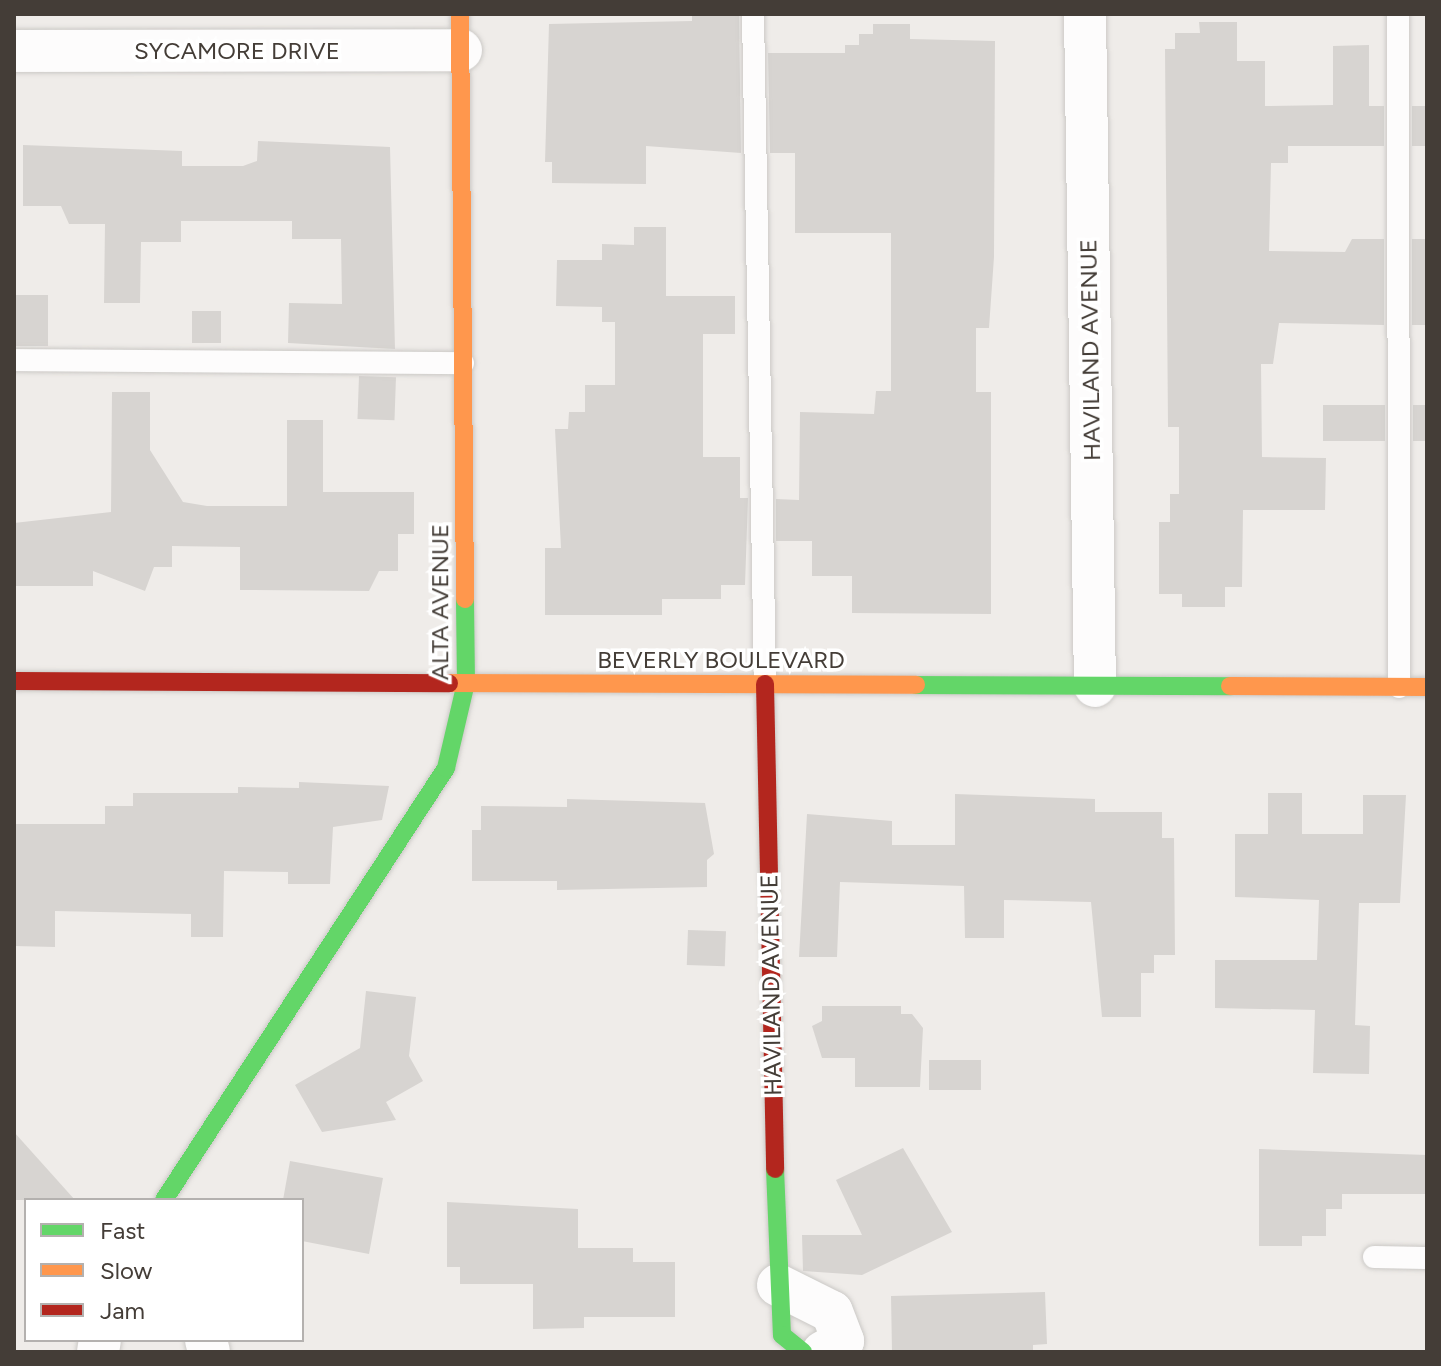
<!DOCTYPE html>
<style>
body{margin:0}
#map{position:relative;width:1441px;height:1366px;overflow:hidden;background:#efece9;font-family:Figtree,sans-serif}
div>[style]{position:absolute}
.building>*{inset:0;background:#d7d4d1;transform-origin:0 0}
.roads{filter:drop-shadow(0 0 2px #cbc9c6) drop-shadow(0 0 2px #cbc9c6)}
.lane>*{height:22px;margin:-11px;padding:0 11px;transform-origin:11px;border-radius:11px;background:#fdfcfc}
.street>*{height:42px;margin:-21px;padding:0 21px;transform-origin:21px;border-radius:21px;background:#fdfcfc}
.fast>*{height:18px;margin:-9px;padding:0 9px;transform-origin:9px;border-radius:9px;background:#63d668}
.slow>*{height:18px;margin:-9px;padding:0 9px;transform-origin:9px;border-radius:9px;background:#ff974d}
.jam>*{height:18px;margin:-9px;padding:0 9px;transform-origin:9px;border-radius:9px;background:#b3261e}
span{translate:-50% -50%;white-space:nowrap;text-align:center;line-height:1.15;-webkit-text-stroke:7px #fff;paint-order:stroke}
.street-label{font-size:24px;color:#443d37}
.frame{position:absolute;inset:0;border:16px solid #443d37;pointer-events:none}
.legend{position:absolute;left:24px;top:1198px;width:280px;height:144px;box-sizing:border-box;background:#fff;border:2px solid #b4b1af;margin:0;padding:10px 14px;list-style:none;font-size:24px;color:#443d37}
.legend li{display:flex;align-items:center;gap:16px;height:40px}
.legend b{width:40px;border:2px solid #b4b1af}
</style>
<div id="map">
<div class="building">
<div style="clip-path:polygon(692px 14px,739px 14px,741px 153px,646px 146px,646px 184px,552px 183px,552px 162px,545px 162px,549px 24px,692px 21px)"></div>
<div style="clip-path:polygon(1199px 22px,1237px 22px,1237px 61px,1265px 61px,1265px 106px,1333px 105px,1333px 46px,1369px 45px,1369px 106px,1384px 106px,1384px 146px,1288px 146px,1288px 163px,1271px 163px,1269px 251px,1345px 252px,1352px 239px,1384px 239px,1384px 325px,1279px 323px,1273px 364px,1261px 364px,1262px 457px,1326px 458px,1325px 510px,1243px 510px,1242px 587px,1225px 587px,1225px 607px,1182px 607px,1182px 594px,1159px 594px,1159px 522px,1170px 522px,1170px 494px,1179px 494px,1179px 427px,1168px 427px,1165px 49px,1175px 49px,1175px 33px,1200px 33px)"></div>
<div style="clip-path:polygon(873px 24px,910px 24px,910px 39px,995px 41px,994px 257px,989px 328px,976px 328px,976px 392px,991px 392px,991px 614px,852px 613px,852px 576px,812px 576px,812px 541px,776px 541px,776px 499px,799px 500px,800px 412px,874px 414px,876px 391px,891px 391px,891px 233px,795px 233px,795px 153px,770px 153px,768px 53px,845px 53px,845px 45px,859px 45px,859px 34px,873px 34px)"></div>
<div style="left:1412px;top:106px;width:15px;height:40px"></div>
<div style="clip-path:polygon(258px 141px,390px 147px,395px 349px,288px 343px,289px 303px,342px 304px,341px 239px,292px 239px,292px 221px,181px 221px,181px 242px,141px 242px,140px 303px,104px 303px,105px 224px,69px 224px,61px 206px,23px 206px,23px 145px,182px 151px,182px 166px,243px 166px,257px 161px)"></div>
<div style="clip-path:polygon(634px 227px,666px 227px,666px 296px,735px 296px,735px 334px,703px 334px,703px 457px,740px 457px,740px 498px,748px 498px,745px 585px,721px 585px,721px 599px,662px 599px,662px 615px,545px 615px,545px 548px,561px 548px,555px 429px,568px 429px,569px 412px,585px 412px,585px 385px,615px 385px,615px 322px,602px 322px,602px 307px,556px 306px,557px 260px,602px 260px,602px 244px,634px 245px)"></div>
<div style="left:1412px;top:239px;width:15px;height:86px"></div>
<div style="left:48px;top:295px;width:51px;height:34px;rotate:90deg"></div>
<div style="left:192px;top:311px;width:29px;height:32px"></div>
<div style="left:359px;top:376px;width:37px;height:43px;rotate:2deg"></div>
<div style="clip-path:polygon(112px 392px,150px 392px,150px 450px,183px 502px,207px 506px,287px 506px,287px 420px,323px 420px,323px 492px,414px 492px,414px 534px,398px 534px,398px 571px,379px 571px,369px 591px,240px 590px,240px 547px,172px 546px,172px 567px,154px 567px,145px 591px,93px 571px,93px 586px,14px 586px,14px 523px,111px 512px)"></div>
<div style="left:1323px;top:405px;width:62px;height:36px"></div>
<div style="left:1413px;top:405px;width:14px;height:36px"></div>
<div style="clip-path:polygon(299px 782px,389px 786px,382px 820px,333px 827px,330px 884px,288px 884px,288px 872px,224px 871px,223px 937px,191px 937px,191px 914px,55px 911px,55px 947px,14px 946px,14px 824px,105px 824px,105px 806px,133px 806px,133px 793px,238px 793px,238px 787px,299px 788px)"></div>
<div style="clip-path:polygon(1268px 793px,1302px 793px,1302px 834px,1363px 834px,1363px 795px,1406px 795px,1400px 903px,1359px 903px,1355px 1025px,1370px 1026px,1369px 1074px,1313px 1073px,1315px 1010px,1215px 1008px,1215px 960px,1317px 960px,1319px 900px,1235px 897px,1235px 834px,1268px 834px)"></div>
<div style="clip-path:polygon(955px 794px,1095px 799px,1095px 812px,1162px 812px,1162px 838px,1174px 838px,1175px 955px,1154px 955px,1154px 973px,1141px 973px,1141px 1017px,1102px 1017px,1091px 902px,1004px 900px,1004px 938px,965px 938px,964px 886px,840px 882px,837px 957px,799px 957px,807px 814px,892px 821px,892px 845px,955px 845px)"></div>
<div style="clip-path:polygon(567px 799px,705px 803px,714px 854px,707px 860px,707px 887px,557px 890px,557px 881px,472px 881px,472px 830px,481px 830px,481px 806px,567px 807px)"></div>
<div style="left:688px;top:930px;width:38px;height:35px;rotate:2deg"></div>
<div style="clip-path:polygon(366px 991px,416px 997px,409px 1056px,423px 1081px,386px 1102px,396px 1120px,322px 1132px,295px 1085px,360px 1048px)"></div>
<div style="clip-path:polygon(822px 1006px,901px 1006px,901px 1014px,912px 1014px,923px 1028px,920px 1087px,855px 1087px,855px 1058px,822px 1058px,812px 1026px,822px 1021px)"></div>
<div style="left:929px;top:1060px;width:52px;height:30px"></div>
<div style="clip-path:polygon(14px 1132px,75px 1200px,14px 1200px)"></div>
<div style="clip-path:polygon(903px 1148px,952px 1232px,862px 1275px,803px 1271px,802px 1235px,862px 1235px,836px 1180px)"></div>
<div style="clip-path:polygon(1259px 1149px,1427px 1155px,1427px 1194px,1342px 1194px,1342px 1209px,1326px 1209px,1326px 1236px,1302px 1236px,1302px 1246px,1259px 1246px)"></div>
<div style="clip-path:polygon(290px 1161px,383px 1178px,369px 1254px,302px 1241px,302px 1200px,283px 1200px)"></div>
<div style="clip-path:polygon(447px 1202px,578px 1209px,578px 1248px,633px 1248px,633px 1262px,675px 1262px,675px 1317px,584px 1317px,584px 1328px,533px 1329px,533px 1284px,460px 1284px,460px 1267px,447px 1267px)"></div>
<div style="clip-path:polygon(1045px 1292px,1047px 1344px,1033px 1345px,1033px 1352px,892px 1352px,891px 1296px)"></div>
</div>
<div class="roads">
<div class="lane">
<div style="left:753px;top:14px;width:670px;rotate:88.97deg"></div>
<div style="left:1398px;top:14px;width:673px;rotate:89.91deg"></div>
<div style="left:14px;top:360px;width:449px;rotate:0.4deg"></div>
<div style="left:1374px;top:1257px;width:53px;rotate:1.1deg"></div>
</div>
<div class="street">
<div style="left:1085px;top:14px;width:672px;rotate:89.15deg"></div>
<div style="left:14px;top:51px;width:447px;rotate:-0.1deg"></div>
<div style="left:778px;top:1285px;width:60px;rotate:26.6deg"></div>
<div style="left:832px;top:1312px;width:31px;rotate:69deg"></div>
<div style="left:843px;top:1341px;width:23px;rotate:151deg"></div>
<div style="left:206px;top:1340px;width:12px;rotate:76deg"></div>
<div style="left:98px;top:1352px;width:12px;rotate:-81deg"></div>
</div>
<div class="fast">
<div style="left:916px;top:685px;width:314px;rotate:0.2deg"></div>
<div style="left:775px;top:1169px;width:166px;rotate:87.6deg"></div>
<div style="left:782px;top:1335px;width:27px;rotate:39deg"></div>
<div style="left:164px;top:1200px;width:516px;rotate:-56.86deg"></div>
<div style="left:446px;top:768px;width:87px;rotate:-76.8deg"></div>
<div style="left:466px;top:683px;width:84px;rotate:-90.7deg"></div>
</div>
<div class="slow">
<div style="left:460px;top:14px;width:585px;rotate:89.51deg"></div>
<div style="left:449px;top:683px;width:467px;rotate:0.2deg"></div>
<div style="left:1230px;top:686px;width:197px;rotate:0.3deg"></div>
</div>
<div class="jam">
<div style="left:14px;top:681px;width:435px;rotate:0.3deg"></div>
<div style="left:765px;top:684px;width:485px;rotate:88.8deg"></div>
</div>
</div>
<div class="street-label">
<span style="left:237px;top:51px">SYCAMORE DRIVE</span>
<span style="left:1090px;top:350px;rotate:-91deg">HAVILAND AVENUE</span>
<span style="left:440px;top:602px;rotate:-90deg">ALTA AVENUE</span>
<span style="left:721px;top:660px">BEVERLY BOULEVARD</span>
<span style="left:771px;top:985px;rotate:-91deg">HAVILAND AVENUE</span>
</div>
<div class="frame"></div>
<ul class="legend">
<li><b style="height:10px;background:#63d668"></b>Fast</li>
<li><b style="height:10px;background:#ff974d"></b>Slow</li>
<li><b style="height:10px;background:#b3261e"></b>Jam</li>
</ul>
</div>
